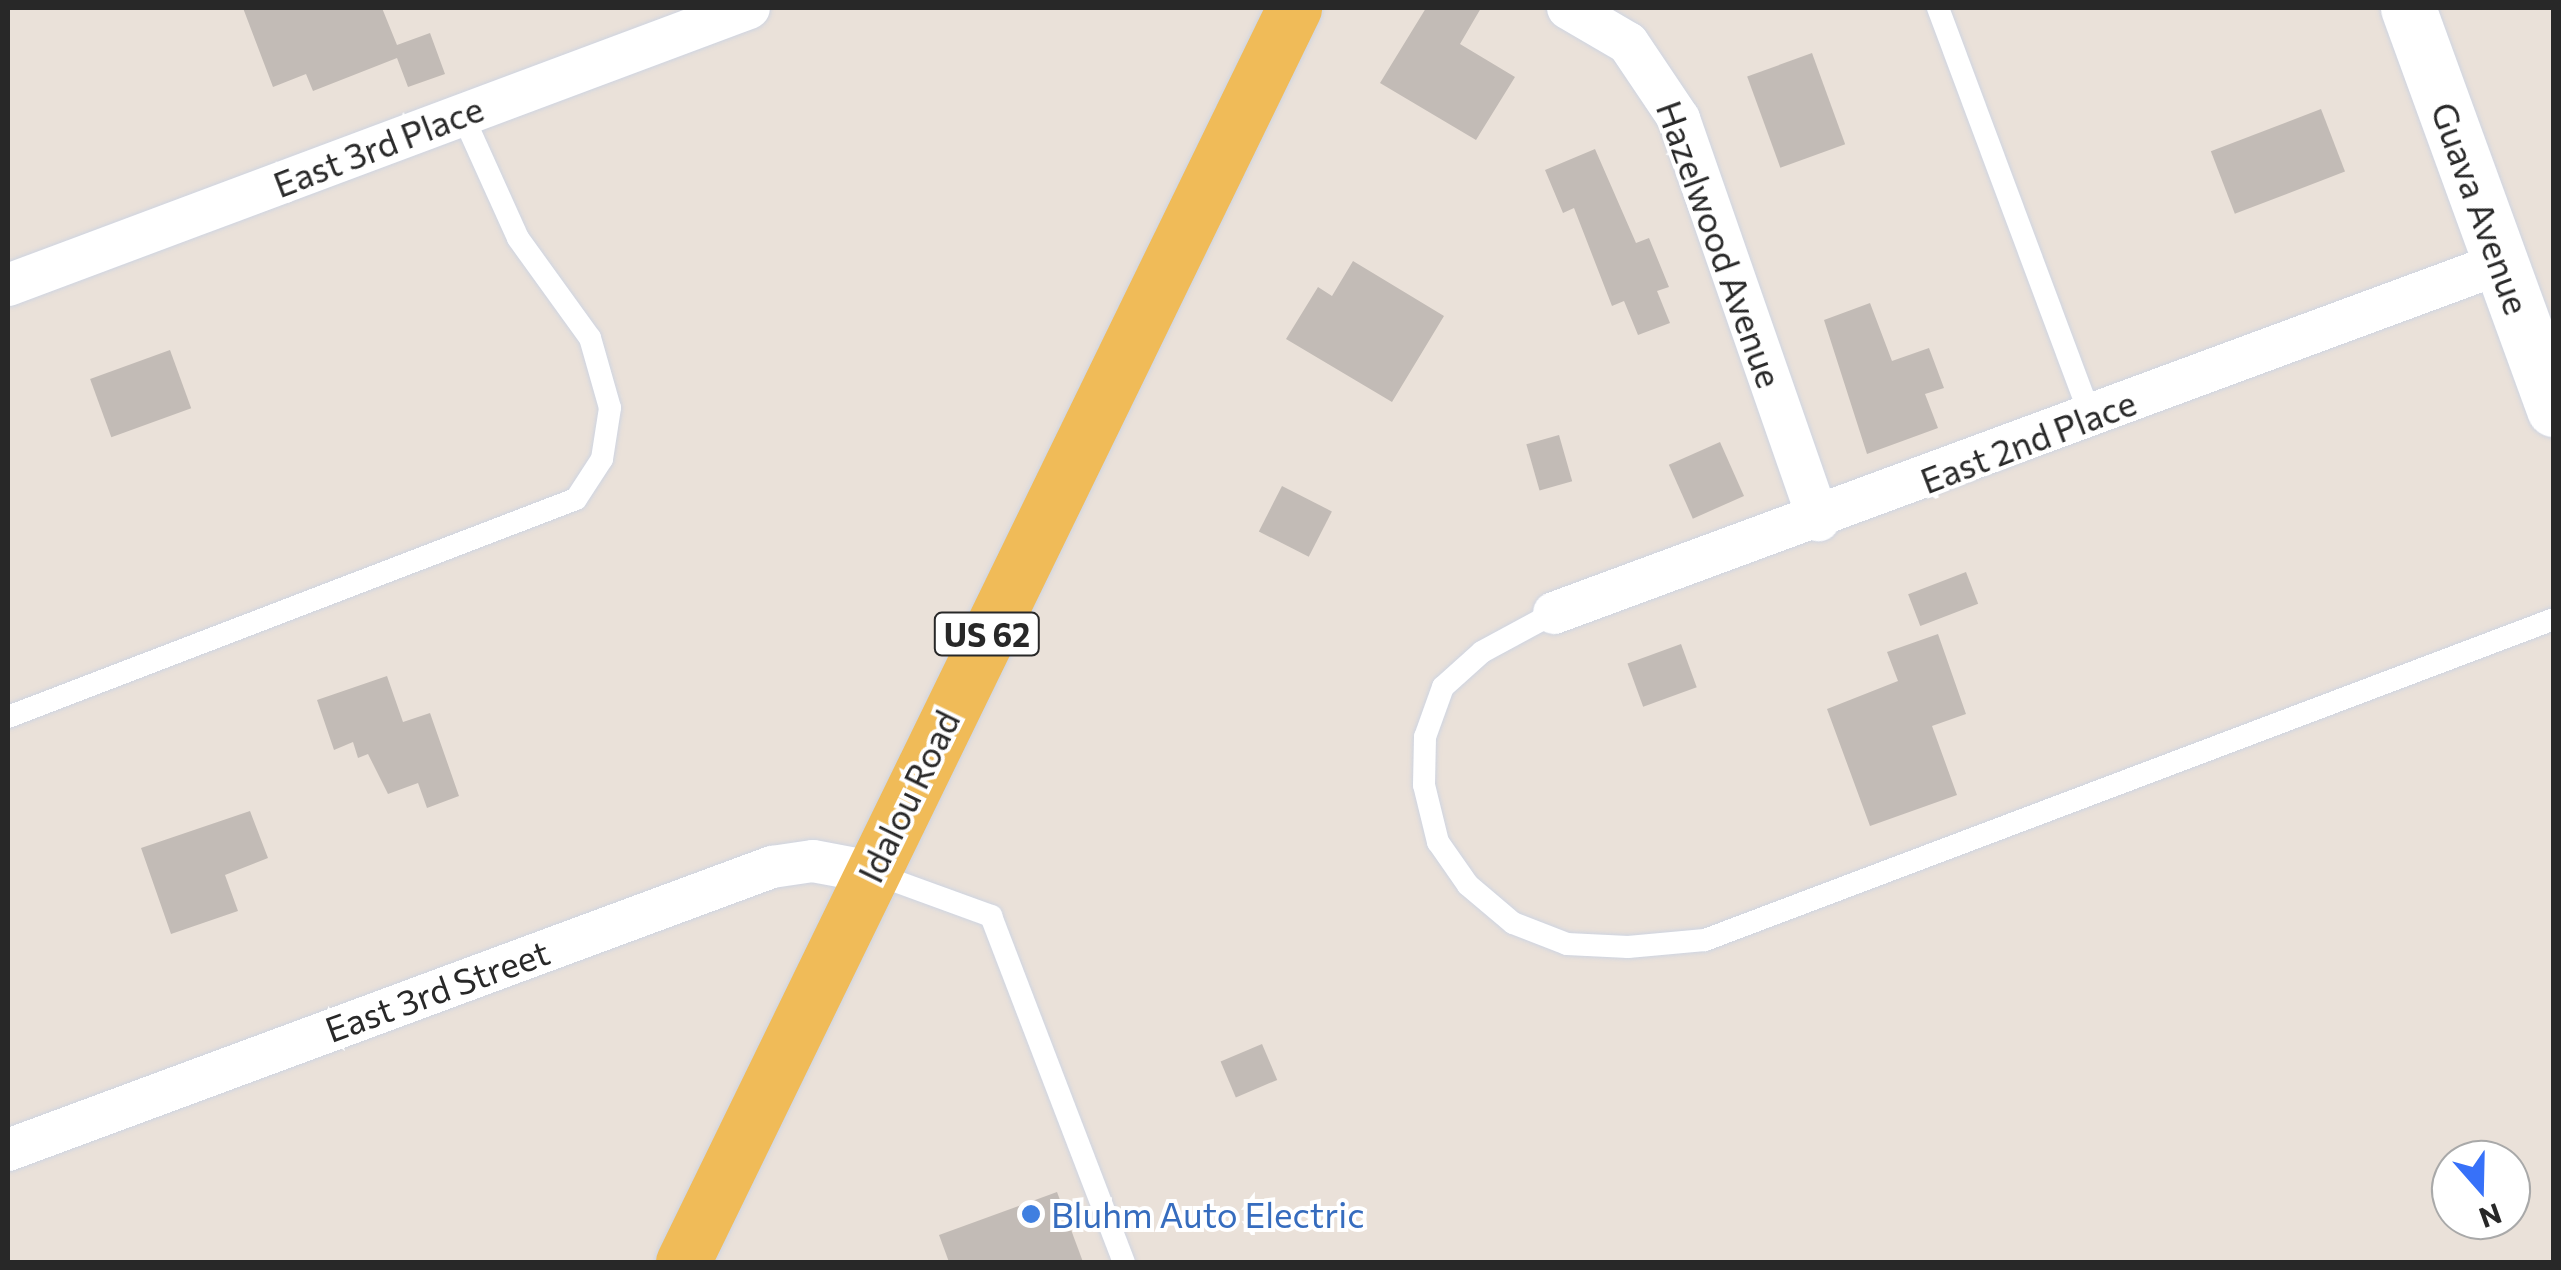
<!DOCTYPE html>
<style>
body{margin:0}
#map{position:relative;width:2561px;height:1270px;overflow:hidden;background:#eae1d9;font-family:Commissioner,sans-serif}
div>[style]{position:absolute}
.building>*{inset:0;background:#c2bbb6;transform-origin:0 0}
.roads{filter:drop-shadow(0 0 2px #ced4e1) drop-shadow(0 0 2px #ced4e1)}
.lane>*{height:22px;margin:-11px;padding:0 11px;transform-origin:11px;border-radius:11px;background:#fff}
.street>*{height:42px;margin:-21px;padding:0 21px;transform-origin:21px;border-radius:21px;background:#fff}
.secondary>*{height:55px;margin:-27.5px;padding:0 27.5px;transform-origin:27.5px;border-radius:27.5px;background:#fff}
.primary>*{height:55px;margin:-27.5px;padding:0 27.5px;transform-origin:27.5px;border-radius:27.5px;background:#f0bb58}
.dots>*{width:28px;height:28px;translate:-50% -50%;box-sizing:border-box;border:5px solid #fff;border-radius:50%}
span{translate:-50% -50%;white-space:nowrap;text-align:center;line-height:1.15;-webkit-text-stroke:8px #fff;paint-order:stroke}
.shield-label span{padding:2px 8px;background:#fff;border:2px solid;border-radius:8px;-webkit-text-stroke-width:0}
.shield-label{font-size:32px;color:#282828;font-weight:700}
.street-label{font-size:35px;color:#282828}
.shop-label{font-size:35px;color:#366cbe}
.left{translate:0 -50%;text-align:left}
.frame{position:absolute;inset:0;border:10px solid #282828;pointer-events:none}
.north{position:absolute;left:2431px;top:1140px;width:100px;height:100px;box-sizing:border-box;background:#fff;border:2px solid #a9a9a9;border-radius:50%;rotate:160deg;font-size:28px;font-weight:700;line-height:40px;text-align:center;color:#282828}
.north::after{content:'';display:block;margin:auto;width:35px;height:45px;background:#3771f9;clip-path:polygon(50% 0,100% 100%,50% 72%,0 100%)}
</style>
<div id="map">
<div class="building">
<div style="clip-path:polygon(243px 8px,382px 8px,397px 45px,430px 33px,445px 74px,408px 87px,397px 58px,313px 91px,306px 74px,273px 87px)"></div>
<div style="clip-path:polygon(1426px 8px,1481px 8px,1460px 44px,1515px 77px,1476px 140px,1380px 83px)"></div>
<div style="left:1812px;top:53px;width:97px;height:69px;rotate:70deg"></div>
<div style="left:2321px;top:109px;width:67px;height:118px;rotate:69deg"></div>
<div style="clip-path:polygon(1595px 149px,1636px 243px,1649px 238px,1669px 287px,1657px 291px,1670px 323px,1638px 335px,1624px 301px,1612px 306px,1574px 208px,1563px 213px,1545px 170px)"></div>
<div style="clip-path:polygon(1353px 261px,1444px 316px,1392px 402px,1286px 339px,1318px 287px,1332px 296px)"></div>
<div style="clip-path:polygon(1870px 303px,1892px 361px,1929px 348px,1944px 388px,1925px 394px,1938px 428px,1867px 454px,1824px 320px)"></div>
<div style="left:170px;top:350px;width:62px;height:85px;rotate:70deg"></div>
<div style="left:1559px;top:435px;width:48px;height:34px;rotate:74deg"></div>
<div style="left:1720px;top:442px;width:59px;height:56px;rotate:66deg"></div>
<div style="left:1282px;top:486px;width:56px;height:51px;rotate:27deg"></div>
<div style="left:1966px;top:572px;width:34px;height:62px;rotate:69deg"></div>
<div style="clip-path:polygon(1938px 634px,1966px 714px,1932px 726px,1957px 795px,1870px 826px,1827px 709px,1898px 681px,1887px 652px)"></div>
<div style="left:1681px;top:644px;width:46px;height:57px;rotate:70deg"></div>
<div style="clip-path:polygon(387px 676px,403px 722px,430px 713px,459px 796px,427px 808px,418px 783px,388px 794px,368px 754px,358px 758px,353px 742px,334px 750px,317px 700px)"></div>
<div style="clip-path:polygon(250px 811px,268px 858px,225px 875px,238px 911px,171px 934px,141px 848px)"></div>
<div style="left:1262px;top:1044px;width:39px;height:45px;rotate:67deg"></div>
<div style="clip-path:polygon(1057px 1192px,1083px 1262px,949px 1262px,939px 1235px)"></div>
</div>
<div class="roads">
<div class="lane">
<div style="left:1938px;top:8px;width:438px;rotate:69.5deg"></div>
<div style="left:1554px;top:613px;width:82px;rotate:151.6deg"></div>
<div style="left:1482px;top:652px;width:52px;rotate:138.1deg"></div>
<div style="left:1443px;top:687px;width:53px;rotate:109.8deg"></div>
<div style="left:1425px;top:737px;width:48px;rotate:91.2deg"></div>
<div style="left:1424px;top:785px;width:59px;rotate:76.2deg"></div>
<div style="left:1438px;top:842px;width:52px;rotate:55.1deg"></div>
<div style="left:1468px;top:885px;width:59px;rotate:40.2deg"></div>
<div style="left:1513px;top:923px;width:58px;rotate:21.3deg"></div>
<div style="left:1567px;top:944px;width:61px;rotate:2.8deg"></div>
<div style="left:1628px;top:947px;width:77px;rotate:-5.2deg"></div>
<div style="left:1705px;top:940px;width:908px;rotate:-20.71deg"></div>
<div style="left:8px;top:717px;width:608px;rotate:-21deg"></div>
<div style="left:576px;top:499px;width:48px;rotate:-57deg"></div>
<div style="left:602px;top:459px;width:52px;rotate:-81.1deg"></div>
<div style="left:610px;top:408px;width:73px;rotate:-105.9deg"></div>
<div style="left:590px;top:338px;width:123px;rotate:-125.8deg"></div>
<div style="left:518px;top:238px;width:136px;rotate:-114.3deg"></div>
<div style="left:873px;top:873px;width:126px;rotate:20deg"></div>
<div style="left:991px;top:916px;width:371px;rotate:69deg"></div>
</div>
<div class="street">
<div style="left:1568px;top:8px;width:69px;rotate:30.3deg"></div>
<div style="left:1628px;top:43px;width:92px;rotate:56.1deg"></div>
<div style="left:1679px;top:119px;width:425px;rotate:70.8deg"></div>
<div style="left:8px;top:285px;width:791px;rotate:-20.5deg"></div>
<div style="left:1554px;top:613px;width:1010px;rotate:-20.28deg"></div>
<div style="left:8px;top:1150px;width:815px;rotate:-20.33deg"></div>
<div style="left:772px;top:867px;width:41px;rotate:-8.3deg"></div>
<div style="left:813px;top:861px;width:59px;rotate:10.7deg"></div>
</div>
<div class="secondary">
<div style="left:2408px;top:8px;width:427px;rotate:70deg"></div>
</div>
<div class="primary">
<div style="left:683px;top:1262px;width:1395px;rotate:-64.02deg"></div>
</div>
</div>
<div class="dots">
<div style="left:1031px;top:1214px;background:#3f7fe0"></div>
</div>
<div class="shield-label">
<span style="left:987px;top:634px">US 62</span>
</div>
<div class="street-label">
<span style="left:378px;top:146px;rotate:-21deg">East 3rd Place</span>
<span style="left:2481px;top:208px;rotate:70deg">Guava Avenue</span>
<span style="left:1720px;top:244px;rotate:70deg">Hazelwood Avenue</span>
<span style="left:2028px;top:441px;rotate:-21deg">East 2nd Place</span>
<span style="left:908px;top:796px;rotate:-64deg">Idalou Road</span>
<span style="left:437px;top:990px;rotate:-20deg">East 3rd Street</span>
</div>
<div class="shop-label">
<span class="left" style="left:1051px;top:1214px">Bluhm Auto Electric</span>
</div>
<div class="frame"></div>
<div class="north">N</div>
</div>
